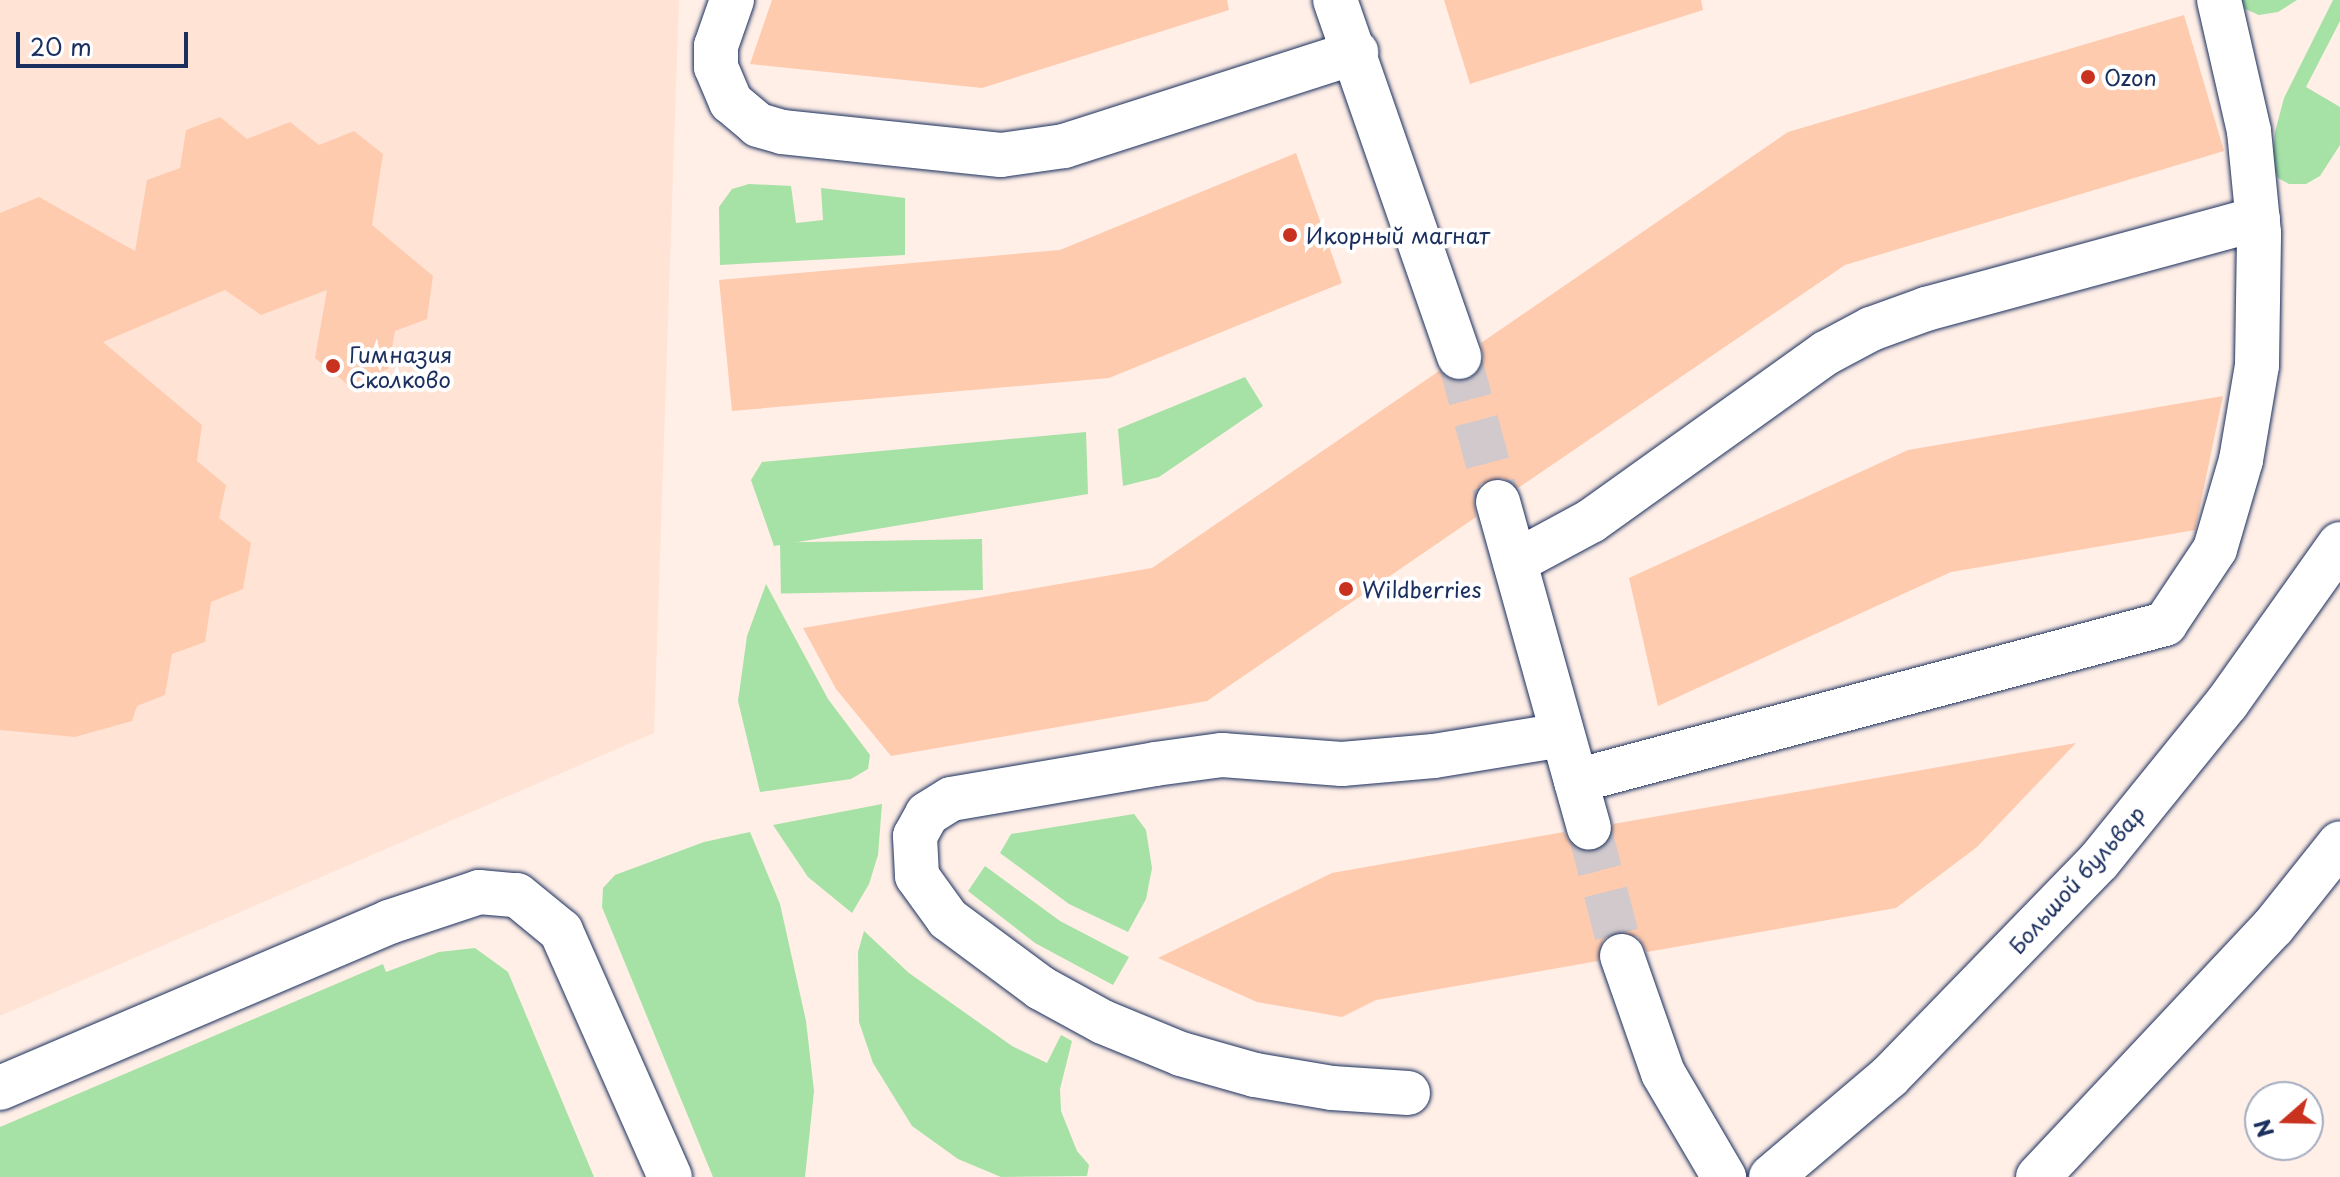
<!DOCTYPE html>
<meta charset="utf-8">
<style>
body{margin:0}
#map{position:relative;width:2340px;height:1177px;overflow:hidden;background:#ffefe7;font-family:"Playpen Sans",sans-serif}
div>[style]{position:absolute}
.built>*{inset:0;background:#ffe4d6}
.green>*{inset:0;background:#a6e1a6;transform-origin:0 0}
.building>*{inset:0;background:#fecbaf}
.minor-tunnel>*{height:44px;margin-top:-22px;transform-origin:0;background:repeating-linear-gradient(90deg,#d1c9cc 0 44px,transparent 0 66px)}
.roads{filter:drop-shadow(0 0 2px #1b2f5e) drop-shadow(0 0 2px #1b2f5e)}
.minor>*{height:44px;margin:-22px;padding:0 22px;transform-origin:22px;border-radius:22px;background:#fff}
.dots>*{width:22px;height:22px;translate:-50% -50%;box-sizing:border-box;border:4px solid #fff;border-radius:50%}
span{translate:-50% -50%;white-space:nowrap;text-align:center;line-height:1.15;-webkit-text-stroke:8px #fff;paint-order:stroke}
.poi-label{font-size:22px;color:#1b2f5e}
.left{translate:0 -50%;text-align:left}
.street-label{font-size:22px;color:#1b2f5e}
.north{position:absolute;left:2244px;top:1081px;width:80px;height:80px;box-sizing:border-box;background:#fff;border:2px solid #a4acbf;border-radius:50%;rotate:250deg;font-size:22px;font-weight:700;line-height:32px;text-align:center;color:#1b2f5e}
.north::after{content:'';display:block;margin:auto;width:28px;height:36px;background:#c8321e;clip-path:polygon(50% 0,100% 100%,50% 72%,0 100%)}
.scale{position:absolute;left:16px;top:32px;width:172px;height:36px;box-sizing:border-box;border:4px solid #1b2f5e;border-top:0;padding-left:10px;font-size:24px;line-height:28px;white-space:nowrap;color:#1b2f5e;-webkit-text-stroke:6px #fff;paint-order:stroke}
</style>
<div id="map">
<div class="built">
<div style="clip-path:polygon(0 0,679px 0,654px 733px,0 1016px)"></div>
</div>
<div class="green">
<div style="clip-path:polygon(2241px 0,2297px 0,2278px 12px,2259px 15px,2245px 9px)"></div>
<div style="clip-path:polygon(2333px 0,2340px 0,2340px 21px,2306px 87px,2340px 107px,2340px 145px,2320px 176px,2306px 184px,2289px 184px,2278px 178px,2272px 164px,2275px 132px,2284px 98px)"></div>
<div style="clip-path:polygon(749px 184px,791px 186px,796px 223px,823px 220px,821px 188px,905px 198px,905px 255px,720px 265px,719px 207px,732px 189px)"></div>
<div style="clip-path:polygon(1245px 377px,1263px 406px,1159px 477px,1123px 486px,1118px 429px)"></div>
<div style="clip-path:polygon(1086px 432px,1088px 494px,774px 546px,751px 480px,762px 462px)"></div>
<div style="left:982px;top:539px;width:51px;height:202px;rotate:89deg"></div>
<div style="clip-path:polygon(766px 584px,828px 699px,870px 755px,868px 769px,851px 779px,760px 792px,738px 701px,747px 636px)"></div>
<div style="clip-path:polygon(882px 804px,878px 855px,869px 884px,852px 913px,808px 877px,773px 825px)"></div>
<div style="clip-path:polygon(1134px 814px,1146px 830px,1152px 868px,1146px 899px,1128px 932px,1069px 904px,1000px 853px,1011px 834px)"></div>
<div style="clip-path:polygon(750px 832px,780px 904px,806px 1021px,814px 1091px,805px 1177px,713px 1177px,602px 907px,603px 888px,615px 875px,704px 842px)"></div>
<div style="clip-path:polygon(985px 866px,1060px 921px,1129px 957px,1113px 985px,1035px 943px,968px 891px)"></div>
<div style="clip-path:polygon(864px 931px,909px 973px,1012px 1046px,1047px 1063px,1061px 1035px,1072px 1041px,1060px 1089px,1061px 1111px,1077px 1151px,1089px 1165px,1087px 1176px,1001px 1177px,958px 1159px,912px 1126px,873px 1063px,859px 1022px,858px 952px)"></div>
<div style="clip-path:polygon(475px 948px,508px 972px,594px 1177px,0 1177px,0 1127px,383px 964px,386px 972px,439px 952px)"></div>
</div>
<div class="building">
<div style="clip-path:polygon(772px 0,1227px 0,1229px 10px,982px 88px,750px 64px)"></div>
<div style="clip-path:polygon(1444px 0,1701px 0,1703px 10px,1470px 84px)"></div>
<div style="clip-path:polygon(2184px 15px,2224px 151px,1845px 265px,1518px 488px,1503px 478px,1481px 484px,1474px 497px,1476px 517px,1207px 701px,891px 756px,836px 689px,803px 628px,1152px 568px,1439px 371px,1455px 382px,1477px 374px,1484px 361px,1481px 343px,1788px 132px)"></div>
<div style="clip-path:polygon(220px 117px,247px 139px,290px 122px,319px 145px,354px 131px,383px 154px,372px 225px,433px 276px,427px 319px,395px 331px,388px 369px,348px 385px,315px 358px,327px 290px,261px 315px,225px 290px,103px 342px,202px 425px,197px 461px,226px 485px,219px 518px,251px 543px,243px 589px,211px 602px,205px 642px,172px 654px,165px 695px,137px 706px,132px 721px,75px 737px,0 730px,0 213px,39px 197px,135px 251px,147px 180px,180px 168px,186px 130px)"></div>
<div style="clip-path:polygon(1296px 153px,1342px 283px,1109px 378px,732px 411px,719px 280px,1060px 250px)"></div>
<div style="clip-path:polygon(2223px 396px,2195px 530px,1951px 572px,1658px 706px,1629px 578px,1908px 450px)"></div>
<div style="clip-path:polygon(2076px 743px,1977px 847px,1896px 908px,1647px 952px,1638px 937px,1614px 932px,1603px 940px,1598px 961px,1376px 1000px,1342px 1017px,1257px 1002px,1158px 958px,1332px 873px,1564px 832px,1572px 846px,1595px 852px,1607px 845px,1613px 824px)"></div>
</div>
<div class="minor-tunnel">
<div style="left:1459px;top:357px;width:150px;rotate:74.9deg"></div>
<div style="left:1589px;top:828px;width:132px;rotate:75.5deg"></div>
</div>
<div class="roads">
<div class="minor">
<div style="left:732px;top:0;width:49px;rotate:109.2deg"></div>
<div style="left:716px;top:46px;width:21px;rotate:90deg"></div>
<div style="left:716px;top:67px;width:38px;rotate:67deg"></div>
<div style="left:731px;top:102px;width:35px;rotate:40deg"></div>
<div style="left:758px;top:125px;width:25px;rotate:16deg"></div>
<div style="left:782px;top:132px;width:220px;rotate:6deg"></div>
<div style="left:1001px;top:155px;width:64px;rotate:-8.1deg"></div>
<div style="left:1064px;top:146px;width:307px;rotate:-17.8deg"></div>
<div style="left:1335px;top:0;width:378px;rotate:70.8deg"></div>
<div style="left:1498px;top:502px;width:338px;rotate:74.4deg"></div>
<div style="left:1515px;top:562px;width:86px;rotate:-28.3deg"></div>
<div style="left:1591px;top:521px;width:289px;rotate:-35.6deg"></div>
<div style="left:1826px;top:353px;width:51px;rotate:-28.1deg"></div>
<div style="left:1871px;top:329px;width:59px;rotate:-20deg"></div>
<div style="left:1926px;top:309px;width:344px;rotate:-15.2deg"></div>
<div style="left:1576px;top:781px;width:610px;rotate:-14.93deg"></div>
<div style="left:2165px;top:624px;width:90px;rotate:-56.3deg"></div>
<div style="left:2215px;top:549px;width:93px;rotate:-73.7deg"></div>
<div style="left:2241px;top:460px;width:96px;rotate:-80.4deg"></div>
<div style="left:2257px;top:365px;width:132px;rotate:-89.1deg"></div>
<div style="left:2259px;top:233px;width:102px;rotate:-95.6deg"></div>
<div style="left:2249px;top:131px;width:134px;rotate:-102.9deg"></div>
<div style="left:1622px;top:956px;width:124px;rotate:70.7deg"></div>
<div style="left:1663px;top:1073px;width:121px;rotate:59.6deg"></div>
<div style="left:0;top:1088px;width:423px;rotate:-23.1deg"></div>
<div style="left:389px;top:922px;width:95px;rotate:-18.4deg"></div>
<div style="left:479px;top:892px;width:38px;rotate:5deg"></div>
<div style="left:517px;top:895px;width:57px;rotate:39.3deg"></div>
<div style="left:561px;top:931px;width:269px;rotate:66.1deg"></div>
<div style="left:1408px;top:1093px;width:76px;rotate:-176.2deg"></div>
<div style="left:1332px;top:1088px;width:78px;rotate:-170.4deg"></div>
<div style="left:1255px;top:1075px;width:77px;rotate:-164.2deg"></div>
<div style="left:1181px;top:1054px;width:84px;rotate:-157.7deg"></div>
<div style="left:1103px;top:1022px;width:71px;rotate:-151.3deg"></div>
<div style="left:1041px;top:988px;width:116px;rotate:-143.4deg"></div>
<div style="left:948px;top:919px;width:53px;rotate:-125.8deg"></div>
<div style="left:917px;top:876px;width:40px;rotate:-92.9deg"></div>
<div style="left:915px;top:836px;width:25px;rotate:-61deg"></div>
<div style="left:927px;top:814px;width:28px;rotate:-32deg"></div>
<div style="left:951px;top:799px;width:207px;rotate:-9.7deg"></div>
<div style="left:1155px;top:764px;width:68px;rotate:-7.7deg"></div>
<div style="left:1222px;top:755px;width:120px;rotate:4.3deg"></div>
<div style="left:1342px;top:764px;width:92px;rotate:-5deg"></div>
<div style="left:1434px;top:756px;width:130px;rotate:-9.3deg"></div>
<div style="left:1771px;top:1177px;width:155px;rotate:-40.3deg"></div>
<div style="left:1889px;top:1077px;width:301px;rotate:-45.8deg"></div>
<div style="left:2099px;top:861px;width:203px;rotate:-51deg"></div>
<div style="left:2227px;top:703px;width:195px;rotate:-54.6deg"></div>
<div style="left:2038px;top:1177px;width:343px;rotate:-46.8deg"></div>
<div style="left:2273px;top:927px;width:107px;rotate:-51.4deg"></div>
</div>
</div>
<div class="dots">
<div style="left:2088px;top:77px;background:#c8321e"></div>
<div style="left:1290px;top:235px;background:#c8321e"></div>
<div style="left:333px;top:366px;background:#c8321e"></div>
<div style="left:1346px;top:589px;background:#c8321e"></div>
</div>
<div class="poi-label">
<span class="left" style="left:2104px;top:77px">Ozon</span>
<span class="left" style="left:1306px;top:235px">Икорный магнат</span>
<span class="left" style="left:349px;top:366px">Гимназия<br>Сколково</span>
<span class="left" style="left:1362px;top:589px">Wildberries</span>
</div>
<div class="street-label">
<span style="left:2076px;top:879px;rotate:-48deg">Большой бульвар</span>
</div>
<div class="north">N</div>
<div class="scale">20 m</div>
</div>
